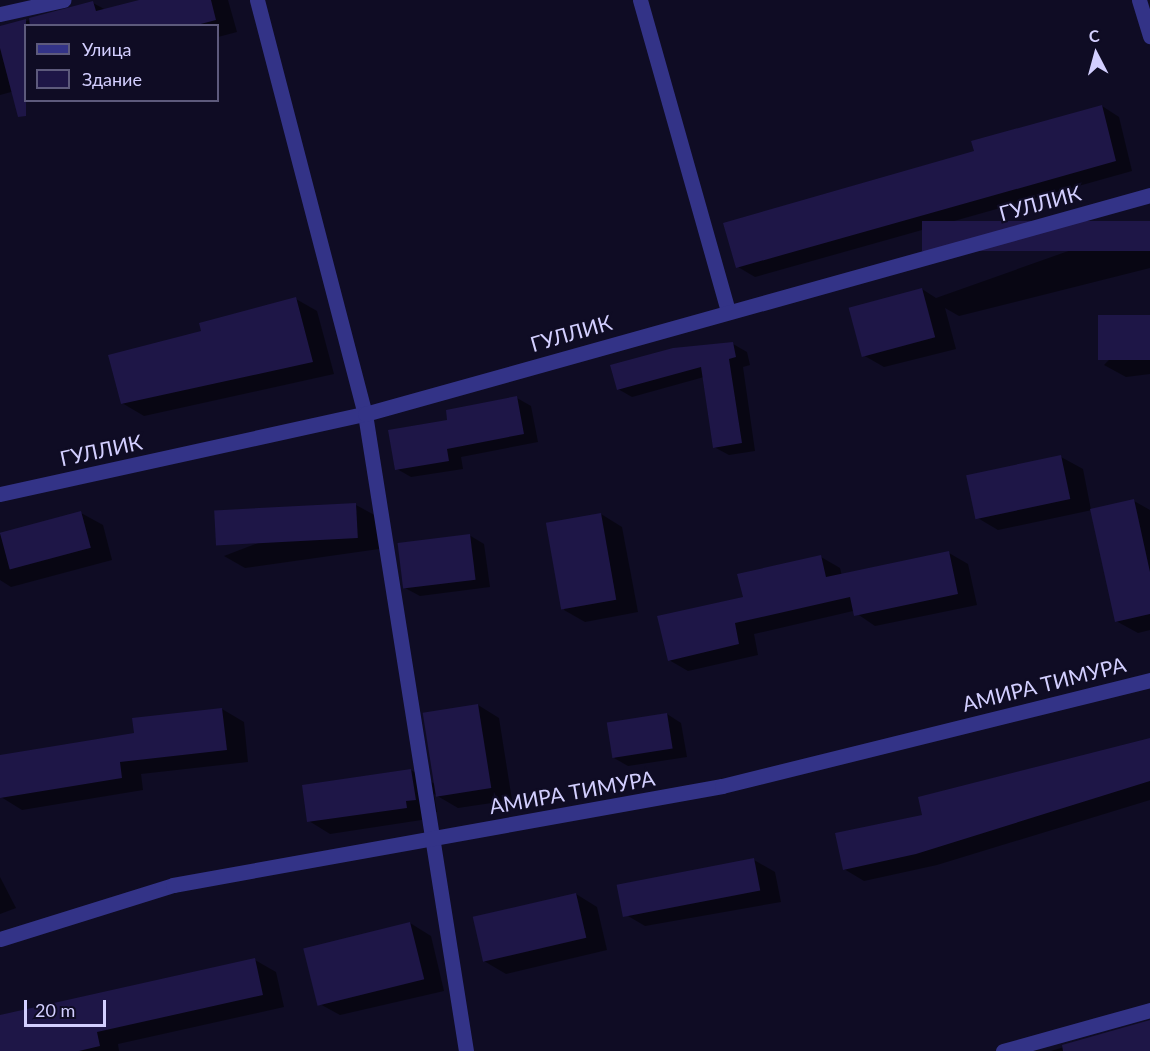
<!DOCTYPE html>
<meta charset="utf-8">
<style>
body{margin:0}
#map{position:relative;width:1150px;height:1051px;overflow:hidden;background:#0f0c24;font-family:Lato,sans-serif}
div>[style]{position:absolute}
.shadow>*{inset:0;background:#0007}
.building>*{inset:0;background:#1e1647;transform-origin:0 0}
.minor>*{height:15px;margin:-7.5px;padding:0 7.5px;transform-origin:7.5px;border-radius:7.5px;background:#333387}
span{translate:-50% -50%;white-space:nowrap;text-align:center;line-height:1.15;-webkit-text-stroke:4.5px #0f0c24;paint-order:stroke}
.street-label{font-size:21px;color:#d3cfff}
.legend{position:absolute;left:24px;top:24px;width:195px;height:78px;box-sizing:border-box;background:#0f0c24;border:2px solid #5d5a7c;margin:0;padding:8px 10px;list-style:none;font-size:18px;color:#d3cfff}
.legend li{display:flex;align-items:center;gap:12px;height:30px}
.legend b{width:30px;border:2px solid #5d5a7c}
.north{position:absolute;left:1066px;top:24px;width:60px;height:60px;-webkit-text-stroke:4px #0f0c24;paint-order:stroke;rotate:354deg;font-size:16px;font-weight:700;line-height:24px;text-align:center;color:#d3cfff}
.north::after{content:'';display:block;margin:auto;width:21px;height:27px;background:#d3cfff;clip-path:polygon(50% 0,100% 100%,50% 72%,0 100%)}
.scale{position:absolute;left:24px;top:1000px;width:82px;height:27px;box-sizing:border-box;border:3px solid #d3cfff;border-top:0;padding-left:8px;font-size:18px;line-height:21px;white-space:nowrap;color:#d3cfff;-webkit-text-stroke:4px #0f0c24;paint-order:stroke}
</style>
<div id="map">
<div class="shadow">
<div style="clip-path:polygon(145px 0,228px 0,237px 32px,218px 37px,218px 26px,26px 26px,26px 88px,0 95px,0 28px,93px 3px,106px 10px)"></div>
<div style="clip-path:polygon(1102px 106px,1119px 117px,1132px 171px,755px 277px,738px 267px,976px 152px)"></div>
<div style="clip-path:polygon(1150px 222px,1150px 268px,959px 316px,945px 308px,956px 349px,884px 367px,863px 355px,922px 289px,936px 298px)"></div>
<div style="clip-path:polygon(296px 299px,317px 311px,334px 374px,144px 416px,122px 403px,203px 332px)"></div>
<div style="clip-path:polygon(1150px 317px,1150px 374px,1126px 377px,1104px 365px)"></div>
<div style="clip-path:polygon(733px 344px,747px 352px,750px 365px,743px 367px,755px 451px,729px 455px,714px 447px,704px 377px,632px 397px,618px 389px)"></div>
<div style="clip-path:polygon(517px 398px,531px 406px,538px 442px,461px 457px,463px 469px,411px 477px,397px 469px,449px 421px)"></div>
<div style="clip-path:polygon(1061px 457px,1083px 469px,1091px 510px,1134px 501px,1150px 510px,1150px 630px,1138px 633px,1116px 621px,1092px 510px,998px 530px,976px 517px)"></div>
<div style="clip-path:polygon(356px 505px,378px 517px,379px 549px,245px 568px,224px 556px)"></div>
<div style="clip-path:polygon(81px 513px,103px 525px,112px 560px,11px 587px,0 580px,0 534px)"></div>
<div style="clip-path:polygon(601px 514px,622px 527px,638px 612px,585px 622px,564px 610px)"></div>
<div style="clip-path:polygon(469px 535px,484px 544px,490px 587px,420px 596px,405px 588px)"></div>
<div style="clip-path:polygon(949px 553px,968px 564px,977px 605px,875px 626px,853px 611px,754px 634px,758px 655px,688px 671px,669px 660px,745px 598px,821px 557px,840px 568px,842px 576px)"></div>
<div style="clip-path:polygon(478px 705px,499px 718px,512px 800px,458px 808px,434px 794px,437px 812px,427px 813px,428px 819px,330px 834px,309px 821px,411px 770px,435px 784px)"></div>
<div style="clip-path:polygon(222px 709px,244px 722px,248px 762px,141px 774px,143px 790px,22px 810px,1px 797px,0 757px,135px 734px)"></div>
<div style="clip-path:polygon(667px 714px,681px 723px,687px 757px,628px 766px,614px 758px)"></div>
<div style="clip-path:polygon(1150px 740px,1150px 800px,937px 865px,864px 881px,844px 869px,924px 816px,919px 798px)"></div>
<div style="clip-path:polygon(754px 860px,775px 872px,781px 902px,645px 926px,623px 913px)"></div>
<div style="clip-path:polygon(0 877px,16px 908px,0 914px)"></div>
<div style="clip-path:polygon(576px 894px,597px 907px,607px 950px,506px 974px,484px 961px)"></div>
<div style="clip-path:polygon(410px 923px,431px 936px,444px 991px,340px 1015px,318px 1003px)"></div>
<div style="clip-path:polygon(255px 960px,276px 972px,284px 1007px,118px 1044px,119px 1051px,0 1051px,0 1016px)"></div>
<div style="clip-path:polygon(1150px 1021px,1150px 1051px,1051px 1051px)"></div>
</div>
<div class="building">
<div style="clip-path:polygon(139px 0,211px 0,216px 20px,193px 26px,30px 26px,29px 18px,93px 1px,96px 11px)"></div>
<div style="clip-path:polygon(26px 19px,26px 116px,18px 117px,0 48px,0 26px)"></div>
<div style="clip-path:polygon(1102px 105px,1116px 161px,736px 268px,723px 223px,974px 151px,971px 141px)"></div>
<div style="left:1150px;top:221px;width:30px;height:228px;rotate:90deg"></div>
<div style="left:922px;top:288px;width:51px;height:76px;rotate:75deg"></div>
<div style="clip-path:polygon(296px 297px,313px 362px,121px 404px,108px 355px,201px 331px,199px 323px)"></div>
<div style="left:1150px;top:315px;width:45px;height:52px;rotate:90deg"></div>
<div style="clip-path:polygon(733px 342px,736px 357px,729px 359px,742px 443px,713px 448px,701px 367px,617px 390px,610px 365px,673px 348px)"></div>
<div style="clip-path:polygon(517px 396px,524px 434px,447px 449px,449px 461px,395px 470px,388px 430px,447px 420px,446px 410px)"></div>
<div style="left:1061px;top:455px;width:45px;height:97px;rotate:78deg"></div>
<div style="clip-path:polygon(1134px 499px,1150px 572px,1150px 614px,1115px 622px,1090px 509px)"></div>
<div style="left:356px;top:503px;width:35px;height:142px;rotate:87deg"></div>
<div style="left:81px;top:511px;width:38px;height:84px;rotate:75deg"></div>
<div style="left:601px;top:513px;width:88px;height:56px;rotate:80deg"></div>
<div style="left:470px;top:534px;width:46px;height:73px;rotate:83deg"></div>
<div style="clip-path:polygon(949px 551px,958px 594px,854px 616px,850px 597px,735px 623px,739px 644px,668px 661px,657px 616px,743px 597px,737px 574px,821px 555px,826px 577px)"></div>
<div style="left:478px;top:704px;width:85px;height:56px;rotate:81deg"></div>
<div style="clip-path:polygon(222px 708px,227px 750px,120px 762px,122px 778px,0 798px,0 755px,134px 733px,132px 718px)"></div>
<div style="left:667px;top:713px;width:36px;height:61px;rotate:81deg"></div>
<div style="clip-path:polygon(1150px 738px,1150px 781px,916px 854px,843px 870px,835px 833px,922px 815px,918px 797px)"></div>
<div style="clip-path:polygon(411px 769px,416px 800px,406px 801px,407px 808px,307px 822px,302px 785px)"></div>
<div style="left:754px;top:858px;width:33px;height:140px;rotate:79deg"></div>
<div style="left:576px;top:893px;width:46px;height:106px;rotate:77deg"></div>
<div style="left:410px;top:922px;width:59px;height:110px;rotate:76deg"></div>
<div style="clip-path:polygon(255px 958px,263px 995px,97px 1032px,100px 1046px,79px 1051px,0 1051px,0 1015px)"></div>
<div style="clip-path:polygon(1150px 1020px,1150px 1051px,1063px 1051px,1062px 1045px)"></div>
</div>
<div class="minor">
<div style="left:257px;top:0;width:428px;rotate:75.4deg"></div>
<div style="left:365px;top:414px;width:645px;rotate:80.99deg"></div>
<div style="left:640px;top:0;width:322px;rotate:74.2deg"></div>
<div style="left:1139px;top:0;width:38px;rotate:73deg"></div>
<div style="left:0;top:14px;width:65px;rotate:-12.5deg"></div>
<div style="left:0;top:494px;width:374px;rotate:-12.4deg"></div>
<div style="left:365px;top:414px;width:815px;rotate:-15.59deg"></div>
<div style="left:0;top:939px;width:181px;rotate:-17.3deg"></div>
<div style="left:173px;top:885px;width:558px;rotate:-10.22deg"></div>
<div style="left:722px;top:786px;width:441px;rotate:-13.9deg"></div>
<div style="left:1003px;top:1051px;width:153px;rotate:-15.6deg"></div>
</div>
<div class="street-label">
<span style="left:1040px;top:203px;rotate:-15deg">ГУЛЛИК</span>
<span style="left:571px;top:333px;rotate:-16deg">ГУЛЛИК</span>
<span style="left:101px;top:450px;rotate:-12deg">ГУЛЛИК</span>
<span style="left:1044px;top:684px;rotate:-14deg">АМИРА ТИМУРА</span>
<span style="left:572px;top:792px;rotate:-10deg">АМИРА ТИМУРА</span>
</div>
<ul class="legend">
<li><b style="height:8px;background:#333387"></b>Улица</li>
<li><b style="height:16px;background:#1e1647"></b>Здание</li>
</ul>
<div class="north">С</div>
<div class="scale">20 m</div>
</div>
